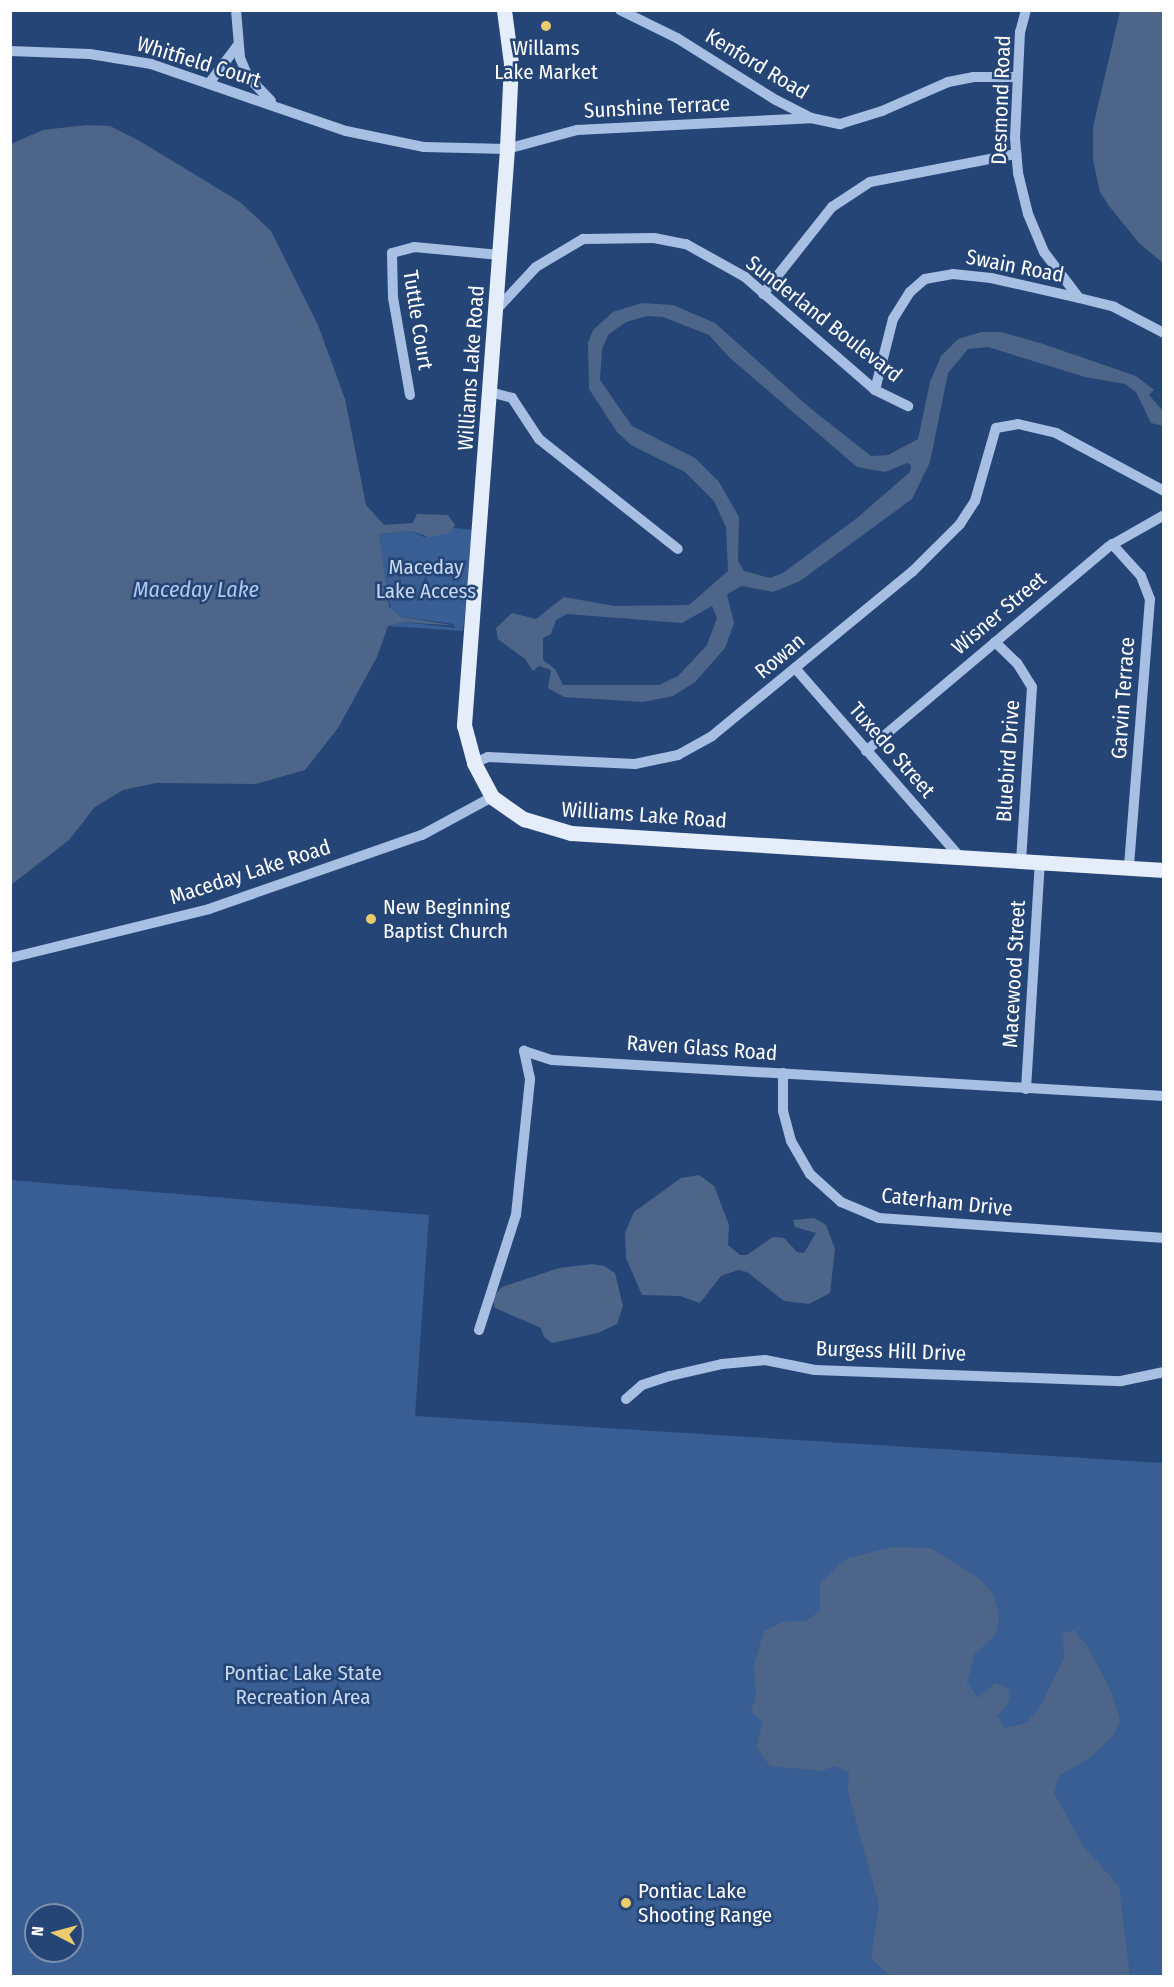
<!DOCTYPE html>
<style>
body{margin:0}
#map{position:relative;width:1174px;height:1987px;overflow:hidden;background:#254576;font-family:"Fira Sans Condensed",sans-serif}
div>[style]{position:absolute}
.green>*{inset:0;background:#395e93}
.water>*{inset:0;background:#4d6589}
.minor>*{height:10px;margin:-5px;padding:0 5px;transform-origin:5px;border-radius:5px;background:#a6bfe2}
.major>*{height:15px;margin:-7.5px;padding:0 7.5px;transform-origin:7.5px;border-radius:7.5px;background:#e5edfb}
.dots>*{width:16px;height:16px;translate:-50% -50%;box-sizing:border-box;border:3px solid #254576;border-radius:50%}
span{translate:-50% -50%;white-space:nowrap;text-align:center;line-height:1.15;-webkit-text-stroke:5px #254576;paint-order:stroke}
.poi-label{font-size:21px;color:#fff}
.left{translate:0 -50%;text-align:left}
.street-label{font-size:21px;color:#fff}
.park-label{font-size:21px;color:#c8daf2}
.water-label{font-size:22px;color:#b1c9ea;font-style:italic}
.frame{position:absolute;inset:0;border:12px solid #fff;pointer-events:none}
.north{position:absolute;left:24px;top:1903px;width:60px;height:60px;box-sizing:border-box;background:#254576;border:2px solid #7c8fad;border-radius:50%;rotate:276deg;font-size:16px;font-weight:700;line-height:24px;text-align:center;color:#fff}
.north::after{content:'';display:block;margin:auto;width:21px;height:27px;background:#ebcb6c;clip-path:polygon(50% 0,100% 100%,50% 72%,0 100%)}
</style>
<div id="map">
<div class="green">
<div style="clip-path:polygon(455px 528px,474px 530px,463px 631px,388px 626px,404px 622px,455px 628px,454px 624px,401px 617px,391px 609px,381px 569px,379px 534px,411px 531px,424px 537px)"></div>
<div style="clip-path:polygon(evenodd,10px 1180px,429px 1215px,415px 1416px,1163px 1463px,1163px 1976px,11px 1976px,10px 1180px,36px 1915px,72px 1915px,72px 1951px,36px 1951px,36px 1915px)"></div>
</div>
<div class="water">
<div style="clip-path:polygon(1120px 11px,1163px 11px,1163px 263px,1139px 243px,1109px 206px,1100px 192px,1093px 160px,1093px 127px)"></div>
<div style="clip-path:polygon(86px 125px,110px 126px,138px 140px,240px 202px,271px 231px,318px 325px,345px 399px,366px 505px,384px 525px,413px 523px,417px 514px,448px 515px,455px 525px,450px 533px,429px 537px,411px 531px,379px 534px,389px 607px,401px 617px,458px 626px,404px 622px,388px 626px,377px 657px,338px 728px,305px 770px,256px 784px,156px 783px,123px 790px,95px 807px,69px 840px,11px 885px,11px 144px,43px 130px)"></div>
<div style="clip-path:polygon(evenodd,642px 303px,673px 305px,715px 323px,810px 408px,871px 456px,888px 455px,918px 439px,930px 382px,941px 356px,958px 339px,981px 332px,1001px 332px,1043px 344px,1136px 376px,1154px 390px,1149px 395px,1163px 411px,1163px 426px,1151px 423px,1136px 392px,1125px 384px,1085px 377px,988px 347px,968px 349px,948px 373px,930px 462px,912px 499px,800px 581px,773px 592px,742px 586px,727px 594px,734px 623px,725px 648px,695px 682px,673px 696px,643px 702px,564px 697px,548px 688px,551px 670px,539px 666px,533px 671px,525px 659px,498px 639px,496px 628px,512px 613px,536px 619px,564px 597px,614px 606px,689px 605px,728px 571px,726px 527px,714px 501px,685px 472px,631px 445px,617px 432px,589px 389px,588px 343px,593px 330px,613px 312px,642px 303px,647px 316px,663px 317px,709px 335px,730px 358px,857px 467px,885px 472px,907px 463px,911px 465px,910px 472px,857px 518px,783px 573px,770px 578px,744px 571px,738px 561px,739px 517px,719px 482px,695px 458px,632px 426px,600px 380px,602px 349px,608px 335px,626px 322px,647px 316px,642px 303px,712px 606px,717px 618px,707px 645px,678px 676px,659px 685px,563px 685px,555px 669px,543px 660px,543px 638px,551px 634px,556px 620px,567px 614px,682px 623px,712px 606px)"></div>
<div style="clip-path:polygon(699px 1175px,714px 1186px,729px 1225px,728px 1245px,740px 1255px,747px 1255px,773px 1237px,784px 1238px,797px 1252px,804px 1253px,816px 1233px,795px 1227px,793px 1220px,814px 1218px,826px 1225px,835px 1249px,830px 1293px,809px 1304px,784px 1301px,747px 1272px,738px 1270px,721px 1276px,700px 1303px,680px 1296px,642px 1295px,626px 1258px,625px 1233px,634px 1212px,681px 1178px)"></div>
<div style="clip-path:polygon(592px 1264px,604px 1266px,615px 1273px,623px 1306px,617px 1324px,598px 1333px,552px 1343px,544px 1337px,541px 1328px,495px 1308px,492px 1298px,502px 1287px,559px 1268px)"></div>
<div style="clip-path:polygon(892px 1547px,931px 1548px,980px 1579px,993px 1594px,999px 1616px,996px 1634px,974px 1655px,967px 1683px,978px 1698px,995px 1683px,1008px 1688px,1010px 1700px,998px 1716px,1005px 1728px,1026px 1723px,1039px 1709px,1064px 1658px,1063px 1633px,1074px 1630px,1088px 1647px,1112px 1693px,1120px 1721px,1113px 1736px,1091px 1757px,1059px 1776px,1054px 1793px,1083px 1846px,1119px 1886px,1130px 1976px,890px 1976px,871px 1958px,879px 1905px,848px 1792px,849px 1772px,834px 1766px,821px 1771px,770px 1766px,756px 1747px,763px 1722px,751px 1712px,756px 1695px,754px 1665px,764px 1631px,782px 1622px,805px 1621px,820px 1611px,820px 1583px,846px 1559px)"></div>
</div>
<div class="minor">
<div style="left:236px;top:10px;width:48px;rotate:85.2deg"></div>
<div style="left:240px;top:58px;width:21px;rotate:67deg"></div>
<div style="left:248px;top:77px;width:33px;rotate:46deg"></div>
<div style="left:620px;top:10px;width:64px;rotate:26.2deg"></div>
<div style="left:677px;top:38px;width:117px;rotate:32.1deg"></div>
<div style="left:776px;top:100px;width:39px;rotate:27deg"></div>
<div style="left:811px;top:118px;width:30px;rotate:12deg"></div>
<div style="left:840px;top:124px;width:44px;rotate:-17.2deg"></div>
<div style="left:882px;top:111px;width:72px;rotate:-23.7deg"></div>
<div style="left:948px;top:82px;width:25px;rotate:-11deg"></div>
<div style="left:973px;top:77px;width:44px"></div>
<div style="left:1026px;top:10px;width:23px;rotate:105deg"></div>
<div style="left:1020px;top:32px;width:106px;rotate:92.7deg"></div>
<div style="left:1015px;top:138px;width:35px;rotate:85deg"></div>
<div style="left:1018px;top:173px;width:42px;rotate:76.3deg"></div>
<div style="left:1028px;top:214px;width:41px;rotate:67.2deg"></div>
<div style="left:1044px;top:252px;width:58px;rotate:52.7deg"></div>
<div style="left:1079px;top:298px;width:36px;rotate:14deg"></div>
<div style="left:1114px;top:307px;width:56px;rotate:27.5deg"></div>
<div style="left:10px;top:51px;width:80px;rotate:2.1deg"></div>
<div style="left:90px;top:54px;width:62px;rotate:9.3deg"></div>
<div style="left:151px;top:64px;width:206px;rotate:19deg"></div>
<div style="left:346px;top:131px;width:80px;rotate:11.6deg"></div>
<div style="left:424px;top:147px;width:83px;rotate:1.4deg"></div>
<div style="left:507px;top:149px;width:73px;rotate:-15.2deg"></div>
<div style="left:577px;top:130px;width:234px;rotate:-2.9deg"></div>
<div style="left:210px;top:82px;width:46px;rotate:-52.9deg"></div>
<div style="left:763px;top:294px;width:111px;rotate:-51.6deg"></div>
<div style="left:832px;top:207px;width:45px;rotate:-33.3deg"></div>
<div style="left:870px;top:182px;width:149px;rotate:-10.9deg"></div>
<div style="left:497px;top:309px;width:57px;rotate:-47.1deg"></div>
<div style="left:536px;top:267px;width:55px;rotate:-30.8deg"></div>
<div style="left:583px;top:239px;width:71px;rotate:-0.8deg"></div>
<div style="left:654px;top:238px;width:33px;rotate:11deg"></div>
<div style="left:686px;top:244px;width:68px;rotate:29.2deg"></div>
<div style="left:745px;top:277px;width:172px;rotate:41deg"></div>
<div style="left:875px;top:390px;width:37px;rotate:26deg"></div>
<div style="left:875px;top:390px;width:73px;rotate:-75.8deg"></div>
<div style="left:893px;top:319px;width:32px;rotate:-58deg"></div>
<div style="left:910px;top:292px;width:20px;rotate:-41deg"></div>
<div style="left:925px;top:279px;width:28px;rotate:-10deg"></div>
<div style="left:953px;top:274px;width:38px;rotate:6deg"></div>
<div style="left:991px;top:278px;width:90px;rotate:12.8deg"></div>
<div style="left:490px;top:392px;width:23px;rotate:15deg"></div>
<div style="left:512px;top:398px;width:49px;rotate:56.6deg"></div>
<div style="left:539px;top:439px;width:177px;rotate:38.4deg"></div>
<div style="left:410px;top:395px;width:98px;rotate:-99.9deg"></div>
<div style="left:393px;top:298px;width:45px;rotate:-91.3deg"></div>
<div style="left:392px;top:253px;width:23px;rotate:-15deg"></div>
<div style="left:414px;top:247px;width:86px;rotate:5.3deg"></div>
<div style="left:1112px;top:544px;width:43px;rotate:47.8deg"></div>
<div style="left:1141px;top:576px;width:25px;rotate:69deg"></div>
<div style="left:1150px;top:599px;width:270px;rotate:94.5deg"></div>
<div style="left:995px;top:642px;width:30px;rotate:44deg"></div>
<div style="left:1017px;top:663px;width:28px;rotate:58deg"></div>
<div style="left:1032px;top:687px;width:174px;rotate:93.6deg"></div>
<div style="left:795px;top:668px;width:251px;rotate:48.9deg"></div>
<div style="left:866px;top:751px;width:317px;rotate:-40.1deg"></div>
<div style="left:1108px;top:547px;width:64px;rotate:-29.7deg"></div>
<div style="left:474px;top:763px;width:15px;rotate:-23deg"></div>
<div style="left:488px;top:757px;width:147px;rotate:2.7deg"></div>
<div style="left:635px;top:764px;width:44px;rotate:-11.8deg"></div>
<div style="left:678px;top:755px;width:39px;rotate:-29deg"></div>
<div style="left:712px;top:736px;width:259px;rotate:-39.4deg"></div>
<div style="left:912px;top:572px;width:68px;rotate:-45deg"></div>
<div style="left:960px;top:524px;width:27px;rotate:-57deg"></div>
<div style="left:975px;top:501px;width:76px;rotate:-74deg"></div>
<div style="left:996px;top:428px;width:22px;rotate:-10deg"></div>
<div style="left:1018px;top:424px;width:39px;rotate:13deg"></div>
<div style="left:1056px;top:433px;width:123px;rotate:28.2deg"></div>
<div style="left:10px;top:958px;width:205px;rotate:-13.8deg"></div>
<div style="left:209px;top:909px;width:225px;rotate:-19.2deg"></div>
<div style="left:422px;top:835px;width:80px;rotate:-28.5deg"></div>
<div style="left:783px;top:1073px;width:38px;rotate:90deg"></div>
<div style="left:783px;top:1111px;width:31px;rotate:75deg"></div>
<div style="left:791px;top:1141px;width:38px;rotate:60deg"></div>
<div style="left:810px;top:1174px;width:42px;rotate:42.1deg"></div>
<div style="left:841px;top:1202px;width:41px;rotate:22.8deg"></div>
<div style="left:879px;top:1218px;width:286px;rotate:4deg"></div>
<div style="left:1026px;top:1089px;width:227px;rotate:-86.5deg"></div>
<div style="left:479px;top:1330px;width:121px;rotate:-72.2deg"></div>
<div style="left:516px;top:1215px;width:137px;rotate:-84.1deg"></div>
<div style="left:530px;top:1079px;width:29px;rotate:-102deg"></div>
<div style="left:524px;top:1051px;width:29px;rotate:18deg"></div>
<div style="left:552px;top:1060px;width:613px;rotate:3.37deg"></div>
<div style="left:626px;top:1399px;width:21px;rotate:-41deg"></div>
<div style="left:642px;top:1385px;width:29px;rotate:-18deg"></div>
<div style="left:670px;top:1376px;width:53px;rotate:-13deg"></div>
<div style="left:722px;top:1364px;width:43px;rotate:-5.3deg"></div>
<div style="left:765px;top:1360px;width:51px;rotate:11.3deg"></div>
<div style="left:815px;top:1370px;width:306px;rotate:2.1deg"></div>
<div style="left:1121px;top:1381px;width:44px;rotate:-11.8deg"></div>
</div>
<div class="major">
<div style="left:504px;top:10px;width:53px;rotate:82.5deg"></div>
<div style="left:511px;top:63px;width:86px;rotate:92.7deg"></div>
<div style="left:507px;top:149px;width:578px;rotate:94.27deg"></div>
<div style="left:464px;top:725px;width:39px;rotate:75deg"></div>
<div style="left:474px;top:763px;width:38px;rotate:62deg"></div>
<div style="left:492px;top:797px;width:39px;rotate:35deg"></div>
<div style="left:524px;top:819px;width:49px;rotate:16.6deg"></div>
<div style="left:571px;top:833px;width:594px;rotate:3.57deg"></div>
</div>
<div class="dots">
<div style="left:546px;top:26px;background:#ebcb6c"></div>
<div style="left:371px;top:919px;background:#ebcb6c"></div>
<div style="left:626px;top:1903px;background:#ebcb6c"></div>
</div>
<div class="poi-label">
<span style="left:546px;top:60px">Willams<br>Lake Market</span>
<span class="left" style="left:383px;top:919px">New Beginning<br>Baptist Church</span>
<span class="left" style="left:638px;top:1903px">Pontiac Lake<br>Shooting Range</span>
</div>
<div class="street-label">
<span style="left:199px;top:62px;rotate:17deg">Whitfield Court</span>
<span style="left:757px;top:64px;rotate:31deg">Kenford Road</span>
<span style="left:1001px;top:100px;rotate:-88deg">Desmond Road</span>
<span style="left:657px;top:107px;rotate:-3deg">Sunshine Terrace</span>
<span style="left:1015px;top:266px;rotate:11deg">Swain Road</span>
<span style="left:824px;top:319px;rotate:38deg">Sunderland Boulevard</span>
<span style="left:418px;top:320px;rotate:81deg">Tuttle Court</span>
<span style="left:471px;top:368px;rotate:-86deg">Williams Lake Road</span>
<span style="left:999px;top:613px;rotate:-40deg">Wisner Street</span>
<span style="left:780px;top:656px;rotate:-40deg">Rowan</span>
<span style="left:1123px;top:698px;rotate:-86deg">Garvin Terrace</span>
<span style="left:892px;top:750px;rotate:49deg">Tuxedo Street</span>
<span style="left:1008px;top:761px;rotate:-86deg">Bluebird Drive</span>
<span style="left:644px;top:815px;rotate:4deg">Williams Lake Road</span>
<span style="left:250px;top:872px;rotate:-18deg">Maceday Lake Road</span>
<span style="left:1014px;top:974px;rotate:-87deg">Macewood Street</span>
<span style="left:702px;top:1048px;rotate:4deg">Raven Glass Road</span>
<span style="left:947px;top:1202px;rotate:6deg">Caterham Drive</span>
<span style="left:891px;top:1351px;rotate:2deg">Burgess Hill Drive</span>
</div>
<div class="park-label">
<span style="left:426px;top:579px">Maceday<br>Lake Access</span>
<span style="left:303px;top:1685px">Pontiac Lake State<br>Recreation Area</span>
</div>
<div class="water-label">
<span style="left:196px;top:590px">Maceday Lake</span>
</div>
<div class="frame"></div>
<div class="north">N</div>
</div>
